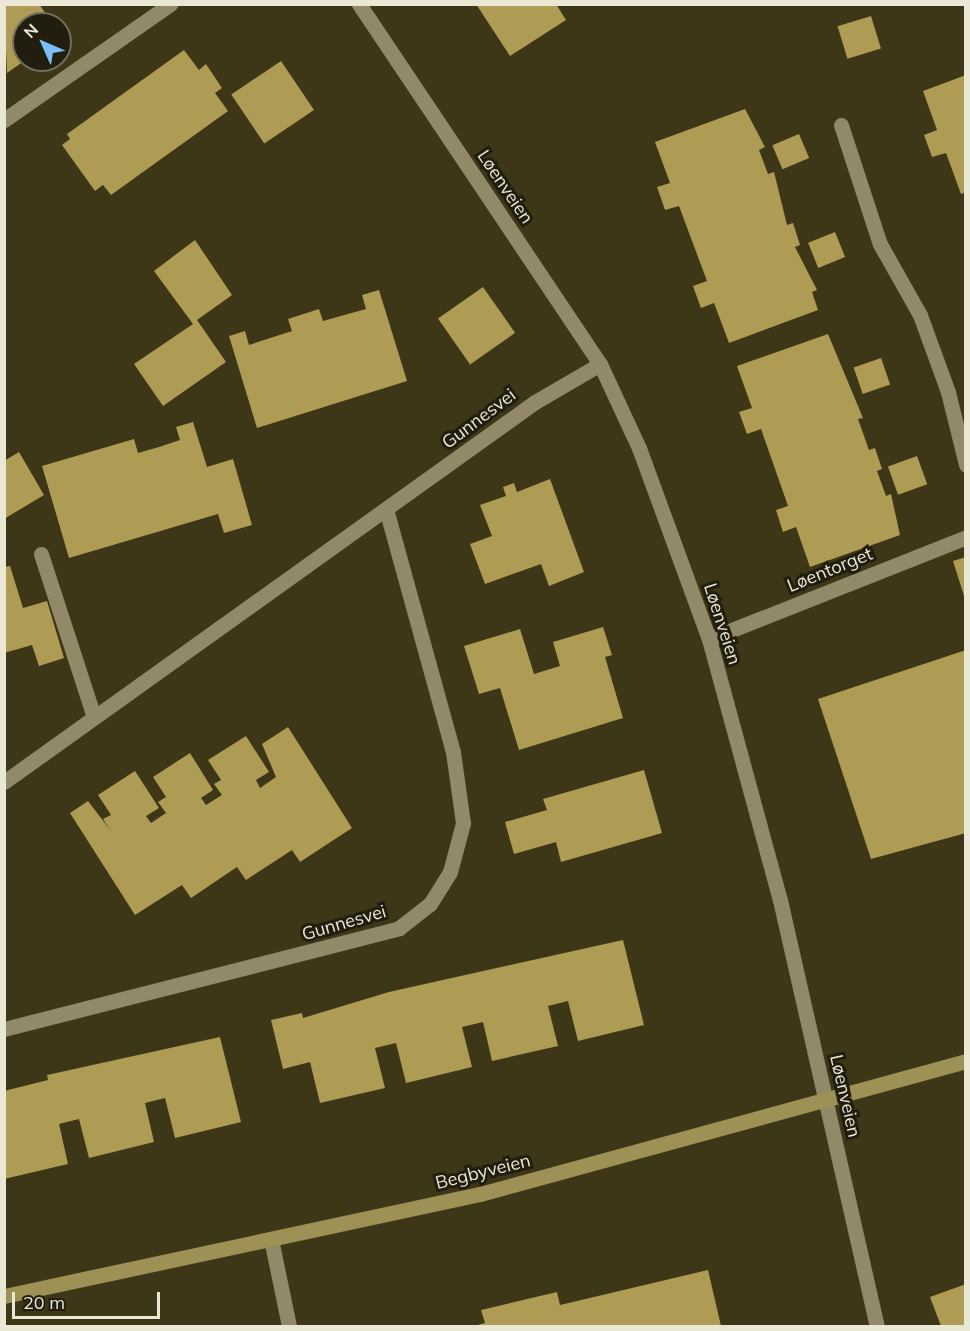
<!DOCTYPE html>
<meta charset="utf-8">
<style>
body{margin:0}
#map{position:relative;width:970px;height:1331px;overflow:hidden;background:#3d3617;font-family:Mulish,sans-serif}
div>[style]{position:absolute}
.building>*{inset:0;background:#ae9c54;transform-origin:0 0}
.lane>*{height:15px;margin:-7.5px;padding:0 7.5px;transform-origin:7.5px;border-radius:7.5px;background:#918968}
.street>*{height:15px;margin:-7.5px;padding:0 7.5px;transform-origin:7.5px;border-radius:7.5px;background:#918968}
.secondary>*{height:15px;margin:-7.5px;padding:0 7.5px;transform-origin:7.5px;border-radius:7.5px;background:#9e9156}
span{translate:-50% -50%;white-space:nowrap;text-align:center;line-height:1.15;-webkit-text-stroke:6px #211e10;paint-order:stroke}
.street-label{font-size:18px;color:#ebe7d5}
.frame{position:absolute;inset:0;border:6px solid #ebe7d5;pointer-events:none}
.north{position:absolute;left:12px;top:12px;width:60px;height:60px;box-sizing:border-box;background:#211e10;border:2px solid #726e5f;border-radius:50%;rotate:315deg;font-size:16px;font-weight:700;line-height:24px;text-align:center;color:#ebe7d5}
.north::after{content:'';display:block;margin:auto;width:21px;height:27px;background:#7bbef8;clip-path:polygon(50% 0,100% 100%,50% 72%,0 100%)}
.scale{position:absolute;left:12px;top:1292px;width:148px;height:27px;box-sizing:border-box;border:3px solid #ebe7d5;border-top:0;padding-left:8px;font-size:18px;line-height:21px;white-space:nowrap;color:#ebe7d5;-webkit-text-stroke:4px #211e10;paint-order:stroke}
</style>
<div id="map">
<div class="building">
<div style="clip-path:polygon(4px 4px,39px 4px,53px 24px,24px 24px,24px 61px,7px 73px)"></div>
<div style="clip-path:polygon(476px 4px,556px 4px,566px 20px,510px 56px)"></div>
<div style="left:871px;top:16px;width:34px;height:35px;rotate:73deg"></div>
<div style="clip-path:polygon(184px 50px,199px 70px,206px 64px,222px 88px,215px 93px,228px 111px,111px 195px,103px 185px,95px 191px,62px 145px,70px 139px,67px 134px)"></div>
<div style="left:281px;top:61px;width:59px;height:60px;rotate:56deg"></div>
<div style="clip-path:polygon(966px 75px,966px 192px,961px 194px,946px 153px,932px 157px,924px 135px,937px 130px,923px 91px)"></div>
<div style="clip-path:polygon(745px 109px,765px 147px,759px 150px,768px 174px,774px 172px,787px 225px,793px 223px,800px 245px,795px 247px,817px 290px,812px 292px,818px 310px,729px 343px,714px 303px,701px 308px,693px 286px,707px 281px,679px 206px,665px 210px,657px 187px,670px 183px,655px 142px)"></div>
<div style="left:799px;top:134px;width:26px;height:29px;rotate:67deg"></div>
<div style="left:835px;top:232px;width:27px;height:29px;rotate:68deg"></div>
<div style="clip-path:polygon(195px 240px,232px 295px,197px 320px,226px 362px,163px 406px,134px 364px,193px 324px,154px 271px)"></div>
<div style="left:483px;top:287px;width:56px;height:55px;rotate:55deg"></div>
<div style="clip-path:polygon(379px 290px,407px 381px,257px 428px,229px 336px,245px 331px,249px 345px,292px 331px,288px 319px,319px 309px,323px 321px,366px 309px,362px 295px)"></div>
<div style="clip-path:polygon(828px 334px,863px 418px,858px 419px,869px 450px,875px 448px,882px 469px,877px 471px,886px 496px,891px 494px,900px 535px,810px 567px,796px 527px,783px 532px,776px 510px,788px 506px,761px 429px,747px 434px,739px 412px,752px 408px,737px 366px)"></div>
<div style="left:881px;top:358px;width:28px;height:29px;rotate:71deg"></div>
<div style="clip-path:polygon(193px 422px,207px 467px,233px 459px,252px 525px,224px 533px,218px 514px,69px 558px,42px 466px,134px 439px,138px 453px,159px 447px,180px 440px,176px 427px)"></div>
<div style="clip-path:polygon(19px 452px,44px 495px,4px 519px,4px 461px)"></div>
<div style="left:917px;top:456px;width:30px;height:31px;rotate:70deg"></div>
<div style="clip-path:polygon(550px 479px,584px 572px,549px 586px,541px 564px,485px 584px,470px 544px,492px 536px,480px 505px,506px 496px,503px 487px,514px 483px,517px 492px)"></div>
<div style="clip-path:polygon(966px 557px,966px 599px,965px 599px,953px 561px)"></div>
<div style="clip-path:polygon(10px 566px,23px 608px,47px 601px,64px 658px,39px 666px,32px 645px,4px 653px,4px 567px)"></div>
<div style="clip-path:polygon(603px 627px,612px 655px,605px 657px,623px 718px,519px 750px,500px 688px,479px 694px,464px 646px,520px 629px,534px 674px,560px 666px,553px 642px)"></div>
<div style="clip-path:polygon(966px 650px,966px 833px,871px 859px,818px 699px)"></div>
<div style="clip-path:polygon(288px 727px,352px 828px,300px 862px,292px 850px,246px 880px,237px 867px,191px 898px,182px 885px,135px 915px,70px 813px,88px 801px,111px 831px,103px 819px,111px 815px,98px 795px,135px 771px,159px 808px,146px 816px,151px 823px,166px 813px,158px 802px,166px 797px,153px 777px,190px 753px,213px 790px,201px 798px,206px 805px,222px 795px,214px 784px,221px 780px,208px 760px,246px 736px,269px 772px,256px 780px,260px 788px,276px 777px,262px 744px)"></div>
<div style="clip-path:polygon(644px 770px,662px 833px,561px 862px,556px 842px,514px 854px,505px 822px,547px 810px,543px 799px)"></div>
<div style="clip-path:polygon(623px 940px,644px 1025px,578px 1041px,568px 1001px,548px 1006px,558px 1046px,492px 1061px,483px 1022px,462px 1027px,472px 1067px,406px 1083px,396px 1043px,375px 1048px,385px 1088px,320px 1103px,310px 1062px,283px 1069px,271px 1020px,302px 1013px,303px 1018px,389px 992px)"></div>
<div style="clip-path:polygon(220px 1037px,241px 1122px,175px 1138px,165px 1098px,145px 1103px,154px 1142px,89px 1158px,79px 1119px,59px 1124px,68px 1164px,4px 1179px,4px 1091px,48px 1080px,47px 1075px)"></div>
<div style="clip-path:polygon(708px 1270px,721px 1326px,474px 1326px,485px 1323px,481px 1310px,557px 1292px,560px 1305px)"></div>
<div style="clip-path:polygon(966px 1284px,966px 1326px,941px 1326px,930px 1297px)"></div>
</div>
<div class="lane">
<div style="left:841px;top:125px;width:125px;rotate:71.9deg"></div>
<div style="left:880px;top:244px;width:81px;rotate:60.6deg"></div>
<div style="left:920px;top:315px;width:82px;rotate:70deg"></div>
<div style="left:948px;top:392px;width:75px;rotate:76.1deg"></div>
</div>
<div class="street">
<div style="left:359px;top:4px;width:433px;rotate:56.2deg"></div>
<div style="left:600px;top:364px;width:93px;rotate:65.1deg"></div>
<div style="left:639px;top:448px;width:203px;rotate:69.9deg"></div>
<div style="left:709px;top:639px;width:270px;rotate:74.8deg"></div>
<div style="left:780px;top:900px;width:437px;rotate:77.2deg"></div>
<div style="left:4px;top:120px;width:203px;rotate:-34.9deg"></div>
<div style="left:41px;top:554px;width:171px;rotate:72deg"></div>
<div style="left:709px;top:639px;width:277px;rotate:-21.6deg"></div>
<div style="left:4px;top:782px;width:653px;rotate:-35.59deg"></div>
<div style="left:535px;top:402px;width:75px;rotate:-30.3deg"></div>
<div style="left:4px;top:1029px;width:408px;rotate:-14.3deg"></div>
<div style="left:399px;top:928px;width:39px;rotate:-38deg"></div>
<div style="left:430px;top:904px;width:38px;rotate:-58deg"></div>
<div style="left:450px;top:872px;width:51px;rotate:-75.1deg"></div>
<div style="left:463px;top:823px;width:72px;rotate:-98deg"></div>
<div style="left:453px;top:752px;width:249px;rotate:-105.4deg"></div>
<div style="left:271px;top:1239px;width:89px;rotate:78.3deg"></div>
</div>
<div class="secondary">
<div style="left:4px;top:1296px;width:487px;rotate:-12.1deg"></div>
<div style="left:480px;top:1194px;width:504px;rotate:-15.3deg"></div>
</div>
<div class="street-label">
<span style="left:505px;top:187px;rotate:56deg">Løenveien</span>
<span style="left:479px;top:419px;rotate:-37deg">Gunnesvei</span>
<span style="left:830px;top:570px;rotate:-22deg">Løentorget</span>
<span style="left:722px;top:624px;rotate:72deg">Løenveien</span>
<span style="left:344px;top:923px;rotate:-16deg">Gunnesvei</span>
<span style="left:845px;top:1096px;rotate:77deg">Løenveien</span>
<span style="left:483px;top:1172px;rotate:-14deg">Begbyveien</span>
</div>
<div class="frame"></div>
<div class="north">N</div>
<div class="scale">20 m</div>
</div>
